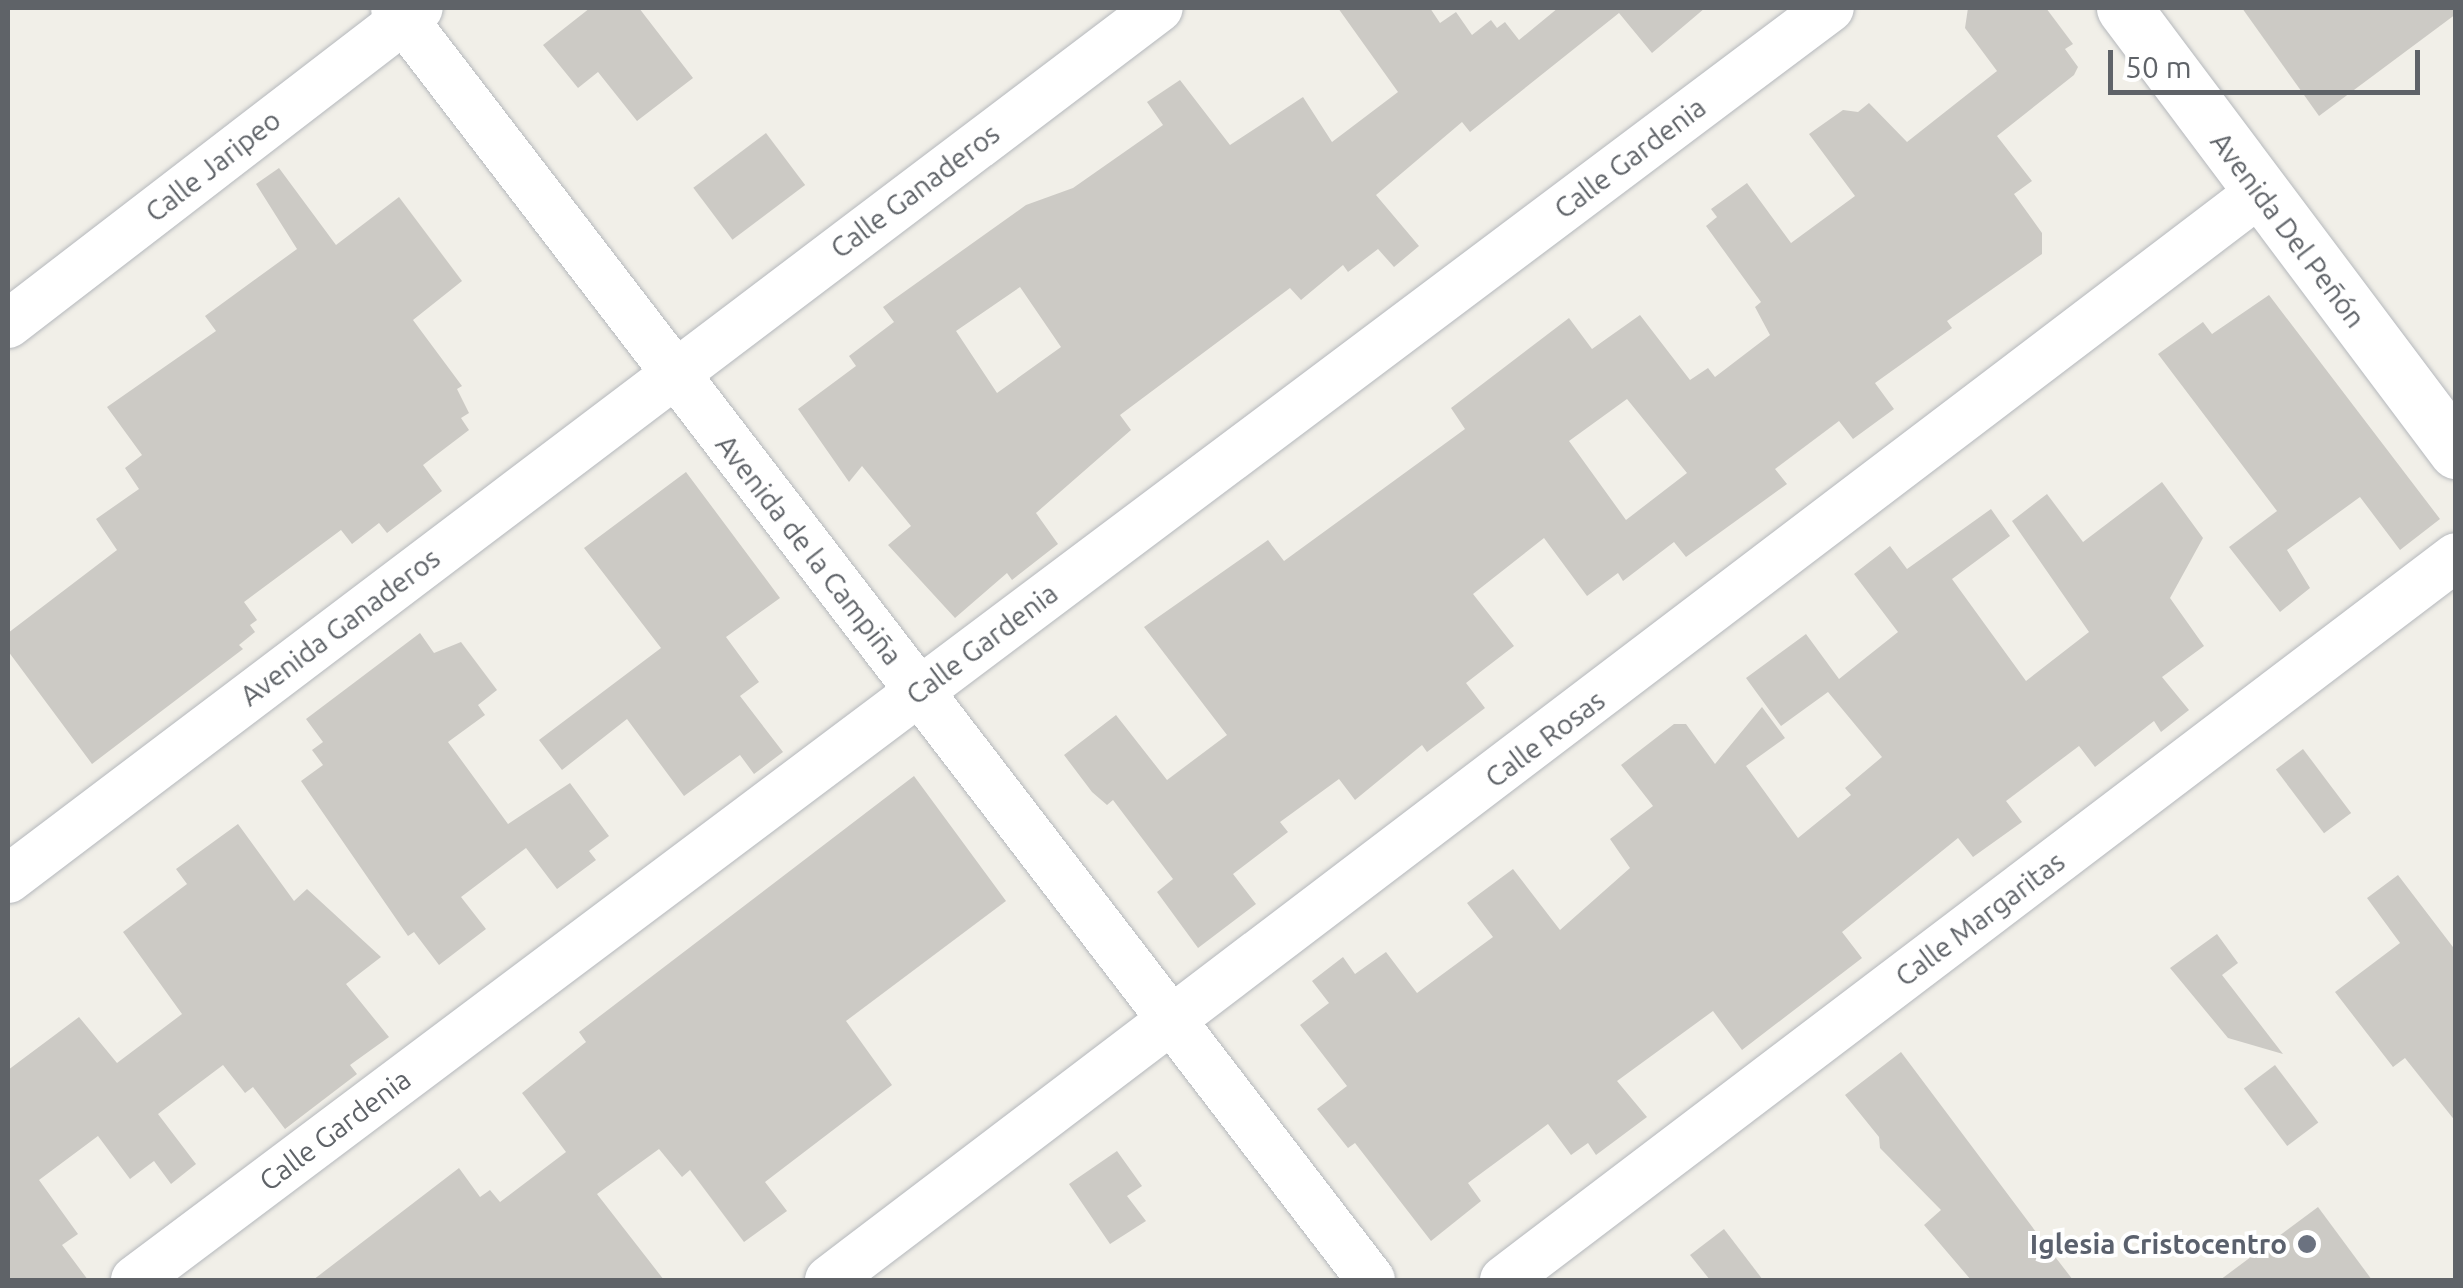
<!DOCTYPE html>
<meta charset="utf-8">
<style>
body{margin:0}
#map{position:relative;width:2463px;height:1288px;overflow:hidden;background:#f1efe8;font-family:Ubuntu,sans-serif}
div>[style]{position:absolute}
.building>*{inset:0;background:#cccac5;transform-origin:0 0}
.roads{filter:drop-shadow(0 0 2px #b5b8bc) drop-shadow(0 0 2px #b5b8bc)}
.street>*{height:48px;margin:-24px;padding:0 24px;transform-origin:24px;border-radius:24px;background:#fff}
.secondary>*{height:55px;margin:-27.5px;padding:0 27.5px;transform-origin:27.5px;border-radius:27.5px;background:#fff}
.dots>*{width:28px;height:28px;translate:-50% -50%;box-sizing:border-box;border:5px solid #fff;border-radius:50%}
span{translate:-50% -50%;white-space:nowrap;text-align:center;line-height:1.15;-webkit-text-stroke:8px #fff;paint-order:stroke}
.street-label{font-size:28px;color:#5f6368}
.worship-label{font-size:28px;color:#5b616d;font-weight:700}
.right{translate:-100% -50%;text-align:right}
.frame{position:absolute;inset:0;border:10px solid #5f6368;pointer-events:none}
.scale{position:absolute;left:2108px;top:50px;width:312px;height:45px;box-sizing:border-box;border:5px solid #5f6368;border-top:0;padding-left:12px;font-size:30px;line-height:35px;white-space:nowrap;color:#5f6368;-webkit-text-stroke:8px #fff;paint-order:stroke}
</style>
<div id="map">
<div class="building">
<div style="clip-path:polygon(590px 8px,639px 8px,693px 78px,637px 121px,598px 72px,578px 88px,543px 45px)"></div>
<div style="clip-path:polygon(evenodd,1338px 8px,1430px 8px,1440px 23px,1456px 12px,1472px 35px,1491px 20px,1497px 28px,1505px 22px,1519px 40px,1558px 8px,1705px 8px,1652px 53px,1619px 13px,1470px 132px,1462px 122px,1376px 195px,1419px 246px,1394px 267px,1378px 249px,1348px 272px,1343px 265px,1301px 300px,1290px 288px,1120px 415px,1131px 430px,1036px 513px,1058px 544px,1012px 580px,1007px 573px,955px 618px,888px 545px,911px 526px,862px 466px,849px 482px,798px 409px,856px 366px,849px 356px,894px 322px,883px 307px,1026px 205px,1073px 188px,1163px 125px,1147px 102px,1180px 80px,1230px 145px,1303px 97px,1332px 142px,1398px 92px,1338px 8px,1020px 287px,1061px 347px,997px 393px,956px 331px,1020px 287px)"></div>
<div style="clip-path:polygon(evenodd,1968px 8px,2046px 8px,2073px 44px,2065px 49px,2078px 67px,2074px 75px,1997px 136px,2032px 181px,2014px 194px,2042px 233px,2042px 254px,1947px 321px,1952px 328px,1875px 383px,1894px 409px,1853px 439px,1839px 421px,1775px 469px,1787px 484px,1686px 557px,1674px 542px,1623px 581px,1618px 573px,1587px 596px,1544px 538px,1473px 594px,1514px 646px,1466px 683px,1485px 708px,1427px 752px,1422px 745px,1355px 800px,1339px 779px,1280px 822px,1288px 832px,1233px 874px,1256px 904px,1198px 948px,1157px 892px,1173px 879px,1113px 800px,1107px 805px,1092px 792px,1064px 755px,1116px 715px,1167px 780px,1227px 735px,1144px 627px,1268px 540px,1284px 561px,1465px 429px,1451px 408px,1569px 318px,1592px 349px,1640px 315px,1690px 380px,1708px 368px,1715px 377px,1770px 335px,1755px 307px,1761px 302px,1706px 226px,1717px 217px,1711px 209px,1747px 183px,1791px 243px,1855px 196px,1809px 134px,1843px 110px,1858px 112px,1869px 103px,1907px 142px,1997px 71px,1965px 28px,1968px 8px,1627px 399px,1687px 473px,1626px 520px,1569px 441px,1627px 399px)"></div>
<div style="clip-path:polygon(2242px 8px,2456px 8px,2456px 14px,2319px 116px)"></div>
<div style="left:766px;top:133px;width:65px;height:91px;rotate:53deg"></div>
<div style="clip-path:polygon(279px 168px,336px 245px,399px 197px,462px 281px,413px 320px,462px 386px,457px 389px,469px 413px,461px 418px,469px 430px,423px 465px,442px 491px,387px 533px,379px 523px,352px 544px,341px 530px,244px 602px,257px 620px,250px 625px,255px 632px,239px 645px,243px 649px,92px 764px,8px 651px,8px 633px,117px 550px,96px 519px,139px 489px,125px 468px,142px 455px,107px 407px,216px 331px,205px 316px,297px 249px,256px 184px)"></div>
<div style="clip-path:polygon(2269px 295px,2440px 519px,2400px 550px,2360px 497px,2287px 550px,2310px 588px,2280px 612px,2229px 547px,2277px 511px,2158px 354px,2203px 322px,2212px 334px)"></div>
<div style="clip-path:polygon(686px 472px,780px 598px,726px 637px,759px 682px,740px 696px,783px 752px,754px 774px,740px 755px,684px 796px,627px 719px,562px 770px,539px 740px,661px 648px,584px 548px)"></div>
<div style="clip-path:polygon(2162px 482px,2203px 538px,2170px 598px,2204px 646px,2162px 677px,2189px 710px,2161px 732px,2154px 721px,2095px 767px,2079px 746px,2006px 801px,2022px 822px,1973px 857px,1958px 838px,1842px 932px,1862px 958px,1742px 1050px,1713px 1011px,1617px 1081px,1647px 1117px,1596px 1155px,1588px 1143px,1571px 1155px,1548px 1124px,1468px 1183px,1481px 1201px,1431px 1241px,1355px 1143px,1348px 1148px,1317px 1109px,1347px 1086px,1300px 1025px,1329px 1003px,1312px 981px,1343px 957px,1355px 974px,1386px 952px,1417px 993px,1493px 937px,1467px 903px,1513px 869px,1560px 930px,1630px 868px,1610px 839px,1653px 806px,1621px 765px,1674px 724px,1686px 724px,1715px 764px,1762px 707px,1785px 738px,1746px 766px,1798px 838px,1851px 795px,1845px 788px,1882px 757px,1828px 692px,1781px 726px,1746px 678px,1806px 634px,1839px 679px,1898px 632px,1854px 574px,1890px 546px,1907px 569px,1991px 509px,2010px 536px,1952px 579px,2026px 681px,2089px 632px,2012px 521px,2047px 494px,2083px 542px)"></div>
<div style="clip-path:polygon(420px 633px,434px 653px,461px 642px,497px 690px,478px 705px,485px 715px,448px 742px,508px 824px,570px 783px,609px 836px,589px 851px,596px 860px,557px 889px,526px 848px,461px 897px,486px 929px,439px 965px,414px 932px,408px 936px,301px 781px,323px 765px,312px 750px,323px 742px,306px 719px)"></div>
<div style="left:2303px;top:749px;width:80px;height:34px;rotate:53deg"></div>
<div style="clip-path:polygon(914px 776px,1006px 901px,846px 1021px,892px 1085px,765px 1182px,787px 1211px,744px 1242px,690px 1170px,682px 1177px,659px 1149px,597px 1194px,664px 1280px,313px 1280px,459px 1168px,480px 1197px,490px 1190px,500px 1202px,566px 1152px,522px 1093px,586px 1042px,579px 1032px)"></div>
<div style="clip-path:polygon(238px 824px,294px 901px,307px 889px,381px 957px,346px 984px,389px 1037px,350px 1065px,357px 1074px,285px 1129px,253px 1087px,245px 1093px,223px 1065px,158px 1114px,196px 1164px,171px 1184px,154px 1161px,130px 1179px,98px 1136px,39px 1180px,78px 1234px,62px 1245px,88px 1280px,8px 1280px,8px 1070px,79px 1017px,117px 1063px,182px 1014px,123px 932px,187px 884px,176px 869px)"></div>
<div style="clip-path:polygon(2398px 875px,2456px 951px,2456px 1122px,2405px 1058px,2393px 1067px,2335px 992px,2400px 943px,2367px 898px)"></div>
<div style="clip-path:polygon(2217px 934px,2238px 963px,2222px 975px,2283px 1054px,2228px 1038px,2170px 968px)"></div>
<div style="clip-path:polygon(1901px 1052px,2036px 1232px,2073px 1280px,1971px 1280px,1924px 1225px,1941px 1210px,1880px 1148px,1879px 1137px,1845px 1095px)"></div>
<div style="left:2275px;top:1065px;width:72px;height:39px;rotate:53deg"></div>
<div style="clip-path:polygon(1117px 1151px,1142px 1186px,1127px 1196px,1146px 1221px,1110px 1244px,1069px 1184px)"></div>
<div style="clip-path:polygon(2318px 1207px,2372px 1280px,2220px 1280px)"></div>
<div style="clip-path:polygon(1724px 1229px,1763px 1280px,1710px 1280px,1690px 1255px)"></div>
</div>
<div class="roads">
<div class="street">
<div style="left:395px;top:8px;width:1603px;rotate:52.5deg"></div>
<div style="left:8px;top:324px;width:518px;rotate:-37.56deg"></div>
<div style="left:8px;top:879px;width:1443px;rotate:-37.12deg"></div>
<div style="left:135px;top:1280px;width:2119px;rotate:-36.89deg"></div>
<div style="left:829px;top:1280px;width:1796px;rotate:-37.24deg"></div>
<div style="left:1504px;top:1280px;width:1195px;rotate:-37.21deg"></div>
</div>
<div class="secondary">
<div style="left:2124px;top:8px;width:554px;rotate:53.15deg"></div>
</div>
</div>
<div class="dots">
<div style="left:2307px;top:1244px;background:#6b7280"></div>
</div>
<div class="street-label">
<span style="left:1630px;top:158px;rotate:-37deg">Calle Gardenia</span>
<span style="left:213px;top:166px;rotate:-38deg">Calle Jaripeo</span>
<span style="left:915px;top:191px;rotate:-37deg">Calle Ganaderos</span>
<span style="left:2288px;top:230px;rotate:53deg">Avenida Del Peñón</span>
<span style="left:809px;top:550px;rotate:52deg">Avenida de la Campiña</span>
<span style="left:340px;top:627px;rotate:-37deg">Avenida Ganaderos</span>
<span style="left:982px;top:644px;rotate:-37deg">Calle Gardenia</span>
<span style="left:1545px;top:739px;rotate:-37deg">Calle Rosas</span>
<span style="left:1980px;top:919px;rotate:-37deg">Calle Margaritas</span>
<span style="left:335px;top:1130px;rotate:-37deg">Calle Gardenia</span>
</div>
<div class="worship-label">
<span class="right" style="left:2287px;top:1244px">Iglesia Cristocentro</span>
</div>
<div class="frame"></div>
<div class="scale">50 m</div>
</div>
